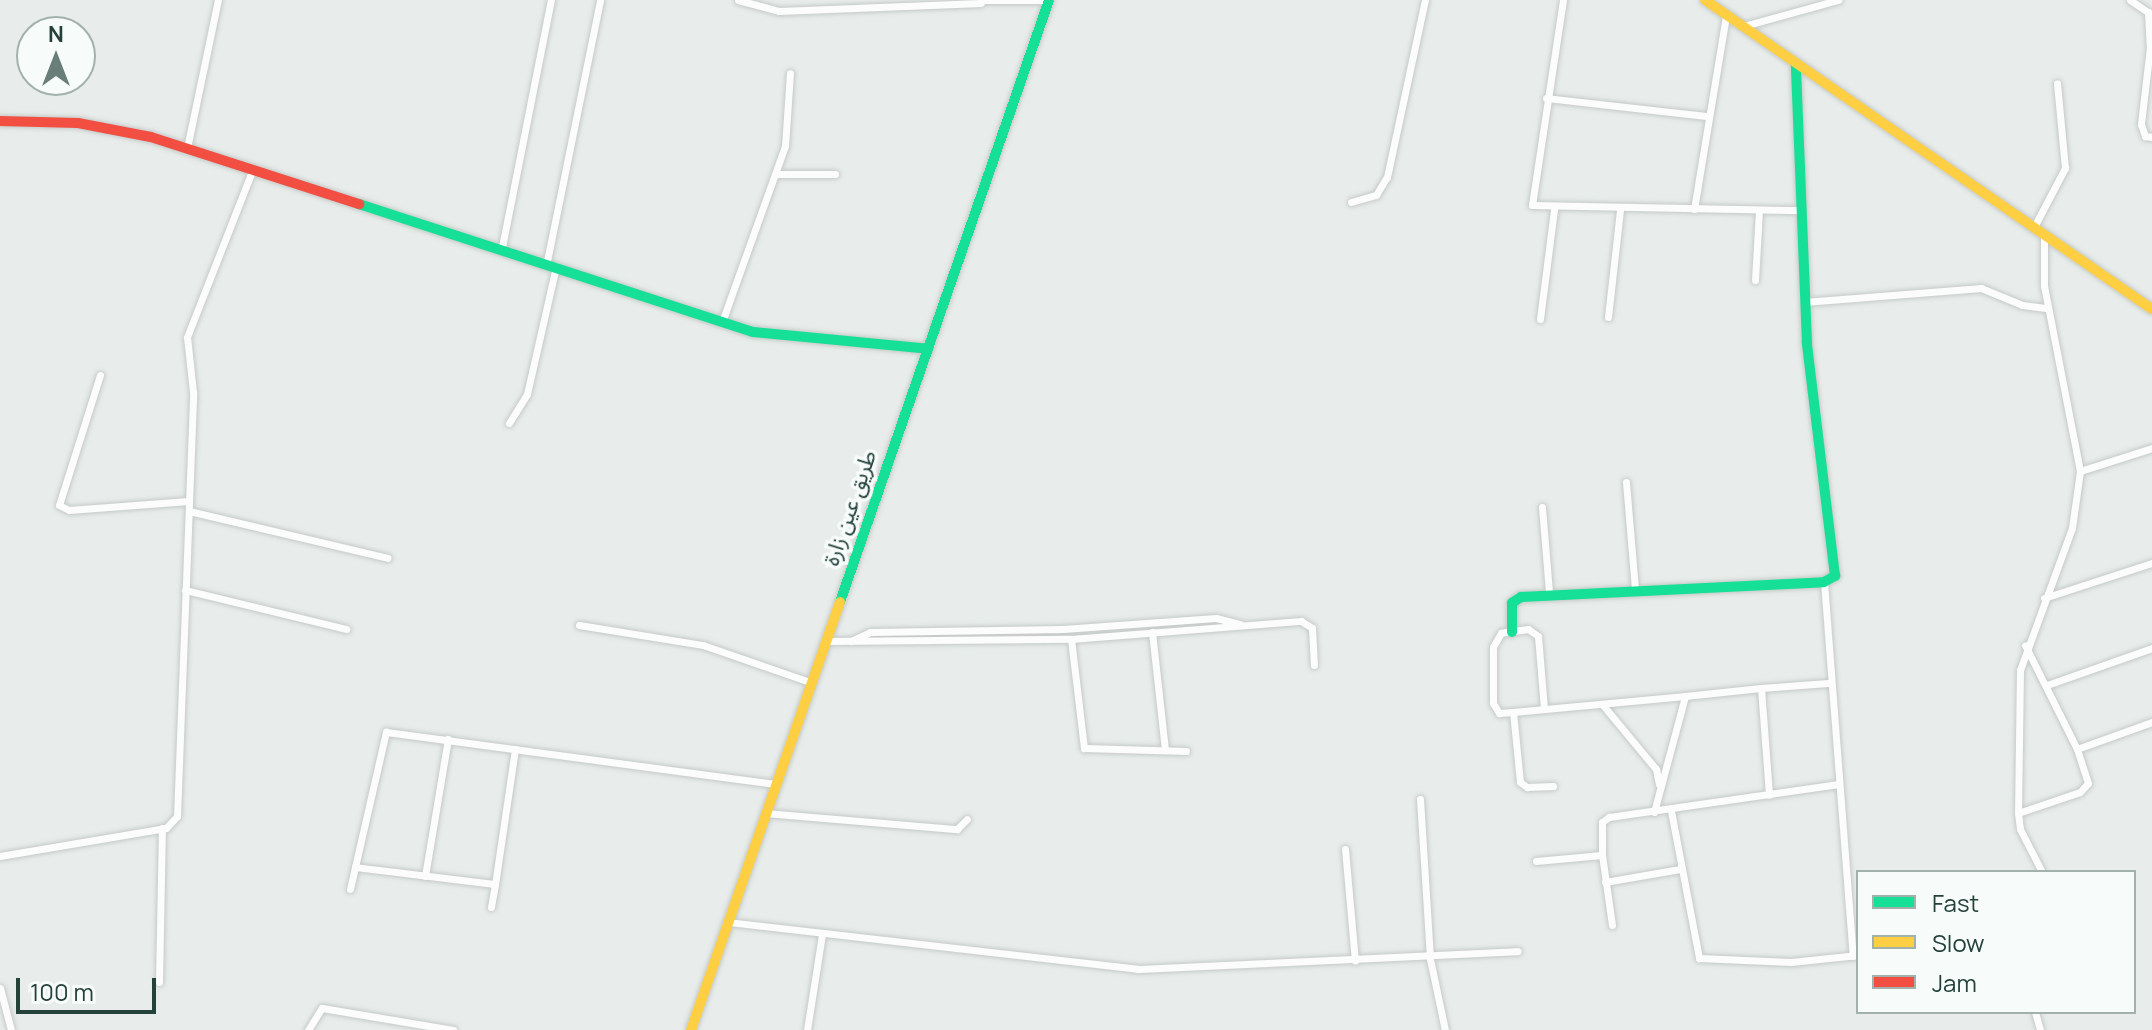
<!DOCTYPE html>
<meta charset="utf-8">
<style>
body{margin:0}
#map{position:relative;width:2152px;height:1030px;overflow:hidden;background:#e8edeb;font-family:Manrope,"Noto Sans Arabic",sans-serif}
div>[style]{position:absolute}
.roads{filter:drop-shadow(0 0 2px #c5cac8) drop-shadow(0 0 2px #c5cac8)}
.street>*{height:7px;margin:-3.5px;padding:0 3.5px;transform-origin:3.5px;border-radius:3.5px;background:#fcfcfc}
.fast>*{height:10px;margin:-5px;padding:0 5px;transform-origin:5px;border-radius:5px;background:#16e098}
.slow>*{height:10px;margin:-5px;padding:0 5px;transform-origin:5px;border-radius:5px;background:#ffcf43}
.jam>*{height:10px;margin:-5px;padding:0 5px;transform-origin:5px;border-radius:5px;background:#f24e42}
span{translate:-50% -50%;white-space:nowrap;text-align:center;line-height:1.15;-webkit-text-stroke:7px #f7fbf9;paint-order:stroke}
.street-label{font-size:22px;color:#24423a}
.legend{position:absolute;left:1856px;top:870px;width:280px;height:144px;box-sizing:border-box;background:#f7fbf9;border:2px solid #a3b1ad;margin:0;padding:10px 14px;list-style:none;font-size:24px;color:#24423a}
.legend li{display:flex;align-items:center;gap:16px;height:40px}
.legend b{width:40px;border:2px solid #a3b1ad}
.north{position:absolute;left:16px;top:16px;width:80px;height:80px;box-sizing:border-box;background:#f7fbf9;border:2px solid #a3b1ad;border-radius:50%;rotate:0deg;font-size:22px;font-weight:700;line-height:32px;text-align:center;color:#24423a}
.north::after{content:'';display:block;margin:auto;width:28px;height:36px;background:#697e78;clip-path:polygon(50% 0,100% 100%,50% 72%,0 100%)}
.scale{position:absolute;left:16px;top:978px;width:140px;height:36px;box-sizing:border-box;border:4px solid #24423a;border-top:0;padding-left:10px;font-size:24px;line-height:28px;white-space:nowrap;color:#24423a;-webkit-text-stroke:6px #f7fbf9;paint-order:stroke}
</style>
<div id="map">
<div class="roads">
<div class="street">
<div style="left:738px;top:0;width:42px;rotate:15deg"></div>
<div style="left:779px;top:11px;width:202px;rotate:-2.3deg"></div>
<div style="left:981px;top:0;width:63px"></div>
<div style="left:1563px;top:0;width:207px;rotate:98.6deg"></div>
<div style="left:1532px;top:205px;width:269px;rotate:1.1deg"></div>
<div style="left:2130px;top:0;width:22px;rotate:34deg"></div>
<div style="left:2148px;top:12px;width:35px;rotate:87deg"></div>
<div style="left:2150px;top:47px;width:78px;rotate:96.7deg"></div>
<div style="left:2141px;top:124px;width:13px;rotate:72deg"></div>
<div style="left:2145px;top:136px;width:7px;rotate:8deg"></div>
<div style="left:1744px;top:26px;width:98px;rotate:-15.5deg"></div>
<div style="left:1546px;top:98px;width:162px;rotate:6.4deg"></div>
<div style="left:187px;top:148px;width:151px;rotate:-78.2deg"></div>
<div style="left:777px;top:174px;width:58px"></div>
<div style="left:1351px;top:202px;width:26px;rotate:-16deg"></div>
<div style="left:1376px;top:195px;width:21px;rotate:-59deg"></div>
<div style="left:1387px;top:177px;width:181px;rotate:-77.9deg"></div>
<div style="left:1694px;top:209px;width:197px;rotate:-80.6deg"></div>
<div style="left:2034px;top:227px;width:67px;rotate:-62.3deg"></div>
<div style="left:2065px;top:168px;width:85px;rotate:-95.4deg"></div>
<div style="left:502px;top:247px;width:252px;rotate:-78.8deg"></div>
<div style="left:547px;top:261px;width:266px;rotate:-78.5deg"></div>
<div style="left:1755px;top:280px;width:70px;rotate:-86.7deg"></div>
<div style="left:1804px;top:302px;width:178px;rotate:-4.5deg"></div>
<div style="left:1981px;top:288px;width:44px;rotate:22.5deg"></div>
<div style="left:2022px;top:305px;width:26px;rotate:7deg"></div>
<div style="left:1608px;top:317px;width:108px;rotate:-83.6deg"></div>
<div style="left:1540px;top:319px;width:111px;rotate:-82.7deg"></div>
<div style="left:722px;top:322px;width:187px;rotate:-70.3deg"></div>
<div style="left:785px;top:146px;width:73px;rotate:-86.1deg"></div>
<div style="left:100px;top:375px;width:136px;rotate:107.5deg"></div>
<div style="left:59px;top:505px;width:11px;rotate:27deg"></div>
<div style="left:69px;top:510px;width:120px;rotate:-4.3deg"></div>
<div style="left:509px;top:423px;width:34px;rotate:-58deg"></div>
<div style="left:527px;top:394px;width:131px;rotate:-77.2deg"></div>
<div style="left:2080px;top:471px;width:76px;rotate:-17.7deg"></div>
<div style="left:1626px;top:482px;width:108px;rotate:85.2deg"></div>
<div style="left:1542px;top:507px;width:86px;rotate:85.3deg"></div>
<div style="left:189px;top:511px;width:204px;rotate:13.3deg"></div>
<div style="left:1824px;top:582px;width:375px;rotate:85.6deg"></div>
<div style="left:185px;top:590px;width:166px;rotate:13.6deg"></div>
<div style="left:2044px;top:598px;width:114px;rotate:-18deg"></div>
<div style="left:579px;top:625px;width:126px;rotate:9.2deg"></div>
<div style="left:703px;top:645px;width:113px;rotate:19.1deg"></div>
<div style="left:1152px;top:632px;width:118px;rotate:83.7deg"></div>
<div style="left:1071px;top:639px;width:110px;rotate:83.2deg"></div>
<div style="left:1084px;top:748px;width:102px;rotate:1.7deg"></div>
<div style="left:826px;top:641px;width:245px;rotate:-0.5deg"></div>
<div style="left:1071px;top:639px;width:231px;rotate:-4.5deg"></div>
<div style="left:1301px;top:621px;width:13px;rotate:32deg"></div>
<div style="left:1312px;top:628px;width:37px;rotate:87deg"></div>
<div style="left:851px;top:641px;width:21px;rotate:-25deg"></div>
<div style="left:870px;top:632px;width:193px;rotate:-0.9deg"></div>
<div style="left:1063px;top:629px;width:153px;rotate:-4.1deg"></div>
<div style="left:1216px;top:618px;width:25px;rotate:14deg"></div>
<div style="left:2047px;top:685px;width:111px;rotate:-19.4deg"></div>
<div style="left:1761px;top:688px;width:107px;rotate:85.7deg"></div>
<div style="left:1602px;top:704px;width:85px;rotate:50.3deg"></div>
<div style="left:1656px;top:769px;width:15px;rotate:79deg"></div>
<div style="left:1544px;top:709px;width:73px;rotate:-94.7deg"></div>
<div style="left:1538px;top:636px;width:12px;rotate:-145deg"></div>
<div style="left:1528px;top:629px;width:27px;rotate:172deg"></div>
<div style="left:1501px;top:633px;width:16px;rotate:120deg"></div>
<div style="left:1493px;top:647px;width:56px;rotate:90deg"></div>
<div style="left:1493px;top:703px;width:12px;rotate:59deg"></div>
<div style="left:1499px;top:713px;width:14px;rotate:-4deg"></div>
<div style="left:1513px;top:712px;width:173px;rotate:-5.3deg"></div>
<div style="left:1685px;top:696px;width:76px;rotate:-6deg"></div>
<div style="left:1761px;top:688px;width:67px;rotate:-4.3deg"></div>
<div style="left:1513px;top:712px;width:70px;rotate:84.3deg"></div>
<div style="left:1520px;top:782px;width:9px;rotate:36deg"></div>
<div style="left:1527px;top:787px;width:26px;rotate:-2deg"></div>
<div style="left:515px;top:749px;width:136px;rotate:98.4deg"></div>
<div style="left:495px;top:884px;width:141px;rotate:-173.1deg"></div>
<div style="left:355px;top:867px;width:139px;rotate:-77.1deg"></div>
<div style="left:386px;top:732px;width:391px;rotate:7.6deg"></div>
<div style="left:2077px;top:749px;width:80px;rotate:-19.8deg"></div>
<div style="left:1420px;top:799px;width:160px;rotate:86.4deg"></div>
<div style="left:1430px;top:959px;width:73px;rotate:78.1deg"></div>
<div style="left:1671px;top:811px;width:150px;rotate:79.2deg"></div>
<div style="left:1699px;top:958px;width:92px;rotate:2.5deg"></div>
<div style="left:1791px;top:962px;width:67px;rotate:-6deg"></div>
<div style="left:1654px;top:812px;width:120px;rotate:-75deg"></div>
<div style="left:765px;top:813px;width:193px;rotate:4.8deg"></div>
<div style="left:957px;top:829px;width:14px;rotate:-45deg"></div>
<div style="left:2018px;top:813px;width:65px;rotate:-18.7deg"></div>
<div style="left:2080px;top:792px;width:12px;rotate:-48deg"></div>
<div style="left:2088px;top:783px;width:36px;rotate:-108deg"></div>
<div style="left:2077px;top:749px;width:116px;rotate:-116.6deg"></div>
<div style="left:1345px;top:849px;width:112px;rotate:84.9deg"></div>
<div style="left:0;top:856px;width:168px;rotate:-9.6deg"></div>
<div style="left:166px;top:828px;width:16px;rotate:-47deg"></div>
<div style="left:177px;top:816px;width:424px;rotate:-87.8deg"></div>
<div style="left:193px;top:392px;width:55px;rotate:-96.2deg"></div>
<div style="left:187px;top:337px;width:180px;rotate:-68.6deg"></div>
<div style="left:1536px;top:861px;width:66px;rotate:-5.2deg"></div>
<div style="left:2042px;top:872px;width:48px;rotate:-117.1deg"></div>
<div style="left:2020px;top:829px;width:16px;rotate:-97deg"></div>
<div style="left:2018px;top:813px;width:143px;rotate:-89.2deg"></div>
<div style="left:2020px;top:670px;width:151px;rotate:-69.9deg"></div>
<div style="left:2072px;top:528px;width:58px;rotate:-82deg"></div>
<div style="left:2080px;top:471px;width:188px;rotate:-101deg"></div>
<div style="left:2044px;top:286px;width:53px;rotate:-90deg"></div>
<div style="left:425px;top:876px;width:139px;rotate:-80.5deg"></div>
<div style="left:1605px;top:882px;width:76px;rotate:-9.8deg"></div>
<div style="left:350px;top:889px;width:23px;rotate:-77deg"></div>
<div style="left:491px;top:907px;width:23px;rotate:-80deg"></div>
<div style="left:728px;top:922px;width:413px;rotate:6.5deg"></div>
<div style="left:1138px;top:969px;width:380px;rotate:-2.7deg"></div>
<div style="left:1612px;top:925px;width:71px;rotate:-98.1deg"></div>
<div style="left:1602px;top:855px;width:33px;rotate:-90deg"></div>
<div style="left:1602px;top:822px;width:9px;rotate:-36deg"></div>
<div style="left:1609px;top:817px;width:232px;rotate:-8.2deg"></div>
<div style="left:159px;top:982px;width:154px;rotate:-88.9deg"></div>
<div style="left:0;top:988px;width:43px;rotate:75.3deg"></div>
<div style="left:2035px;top:1012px;width:19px;rotate:74deg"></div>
<div style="left:308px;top:1030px;width:26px;rotate:-58deg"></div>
<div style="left:322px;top:1008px;width:133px;rotate:9.5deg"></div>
<div style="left:807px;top:1030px;width:97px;rotate:-81.1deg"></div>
</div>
<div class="fast">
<div style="left:359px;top:204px;width:414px;rotate:18deg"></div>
<div style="left:753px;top:332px;width:176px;rotate:5.5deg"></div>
<div style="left:840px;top:602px;width:637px;rotate:-70.85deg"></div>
<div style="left:1512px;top:632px;width:29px;rotate:-90deg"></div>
<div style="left:1512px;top:603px;width:11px;rotate:-34deg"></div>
<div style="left:1521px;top:597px;width:303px;rotate:-2.8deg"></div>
<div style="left:1824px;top:582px;width:13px;rotate:-29deg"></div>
<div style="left:1835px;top:576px;width:235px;rotate:-96.9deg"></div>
<div style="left:1807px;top:343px;width:278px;rotate:-92.3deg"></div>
</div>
<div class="slow">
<div style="left:1705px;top:0;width:543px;rotate:34.66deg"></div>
<div style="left:691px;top:1030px;width:453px;rotate:-70.8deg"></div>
</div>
<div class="jam">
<div style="left:0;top:121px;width:78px;rotate:1.5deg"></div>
<div style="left:78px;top:123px;width:74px;rotate:10.9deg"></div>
<div style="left:151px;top:137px;width:219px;rotate:17.9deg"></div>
</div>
</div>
<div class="street-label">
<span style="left:850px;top:508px;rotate:-71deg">طريق عين زارة</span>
</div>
<ul class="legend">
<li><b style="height:10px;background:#16e098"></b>Fast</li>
<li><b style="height:10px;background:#ffcf43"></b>Slow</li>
<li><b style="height:10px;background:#f24e42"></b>Jam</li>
</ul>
<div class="north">N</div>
<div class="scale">100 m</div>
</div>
